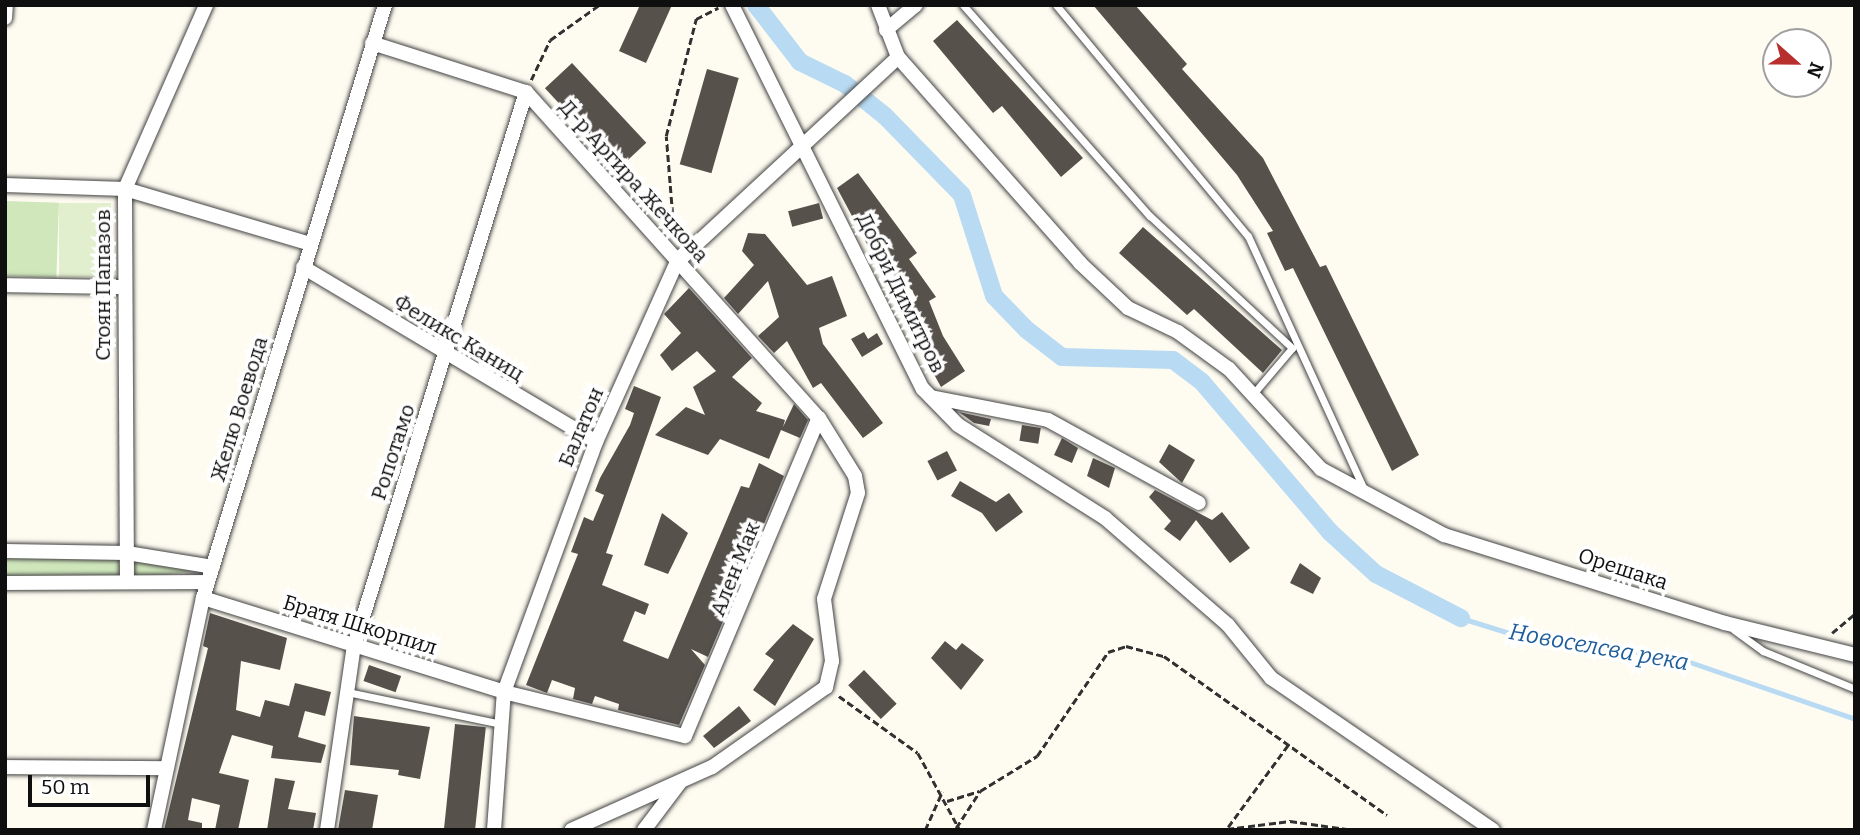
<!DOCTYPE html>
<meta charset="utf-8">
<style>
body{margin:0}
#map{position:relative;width:1860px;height:835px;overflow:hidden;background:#fefcf1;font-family:Bitter,serif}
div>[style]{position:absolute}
.green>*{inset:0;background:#d0e7bc;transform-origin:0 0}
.pitch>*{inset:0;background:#e1efce;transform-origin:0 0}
.stream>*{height:5px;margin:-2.5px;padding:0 2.5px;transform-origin:2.5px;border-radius:2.5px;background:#b9daf3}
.canal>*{height:18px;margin:-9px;padding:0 9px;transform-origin:9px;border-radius:9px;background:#b9daf3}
.building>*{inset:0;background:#57514c;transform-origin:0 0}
.path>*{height:2.5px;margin-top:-1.25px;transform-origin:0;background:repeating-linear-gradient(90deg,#313131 0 7px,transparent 0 10.5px)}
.roads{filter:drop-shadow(0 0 2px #424242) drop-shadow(0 0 2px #424242)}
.service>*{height:7px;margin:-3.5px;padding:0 3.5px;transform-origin:3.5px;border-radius:3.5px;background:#fff}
.minor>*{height:14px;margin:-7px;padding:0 7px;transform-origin:7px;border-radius:7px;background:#fff}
span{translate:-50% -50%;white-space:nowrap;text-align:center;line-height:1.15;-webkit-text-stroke:7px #fff;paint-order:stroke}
.street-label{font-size:21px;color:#0f0f0f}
.water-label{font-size:23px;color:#1e5d9b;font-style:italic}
.frame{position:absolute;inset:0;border:7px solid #0f0f0f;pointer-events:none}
.north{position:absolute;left:1762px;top:28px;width:70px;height:70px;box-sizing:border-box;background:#fff;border:2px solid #9f9f9f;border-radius:50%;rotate:111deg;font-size:19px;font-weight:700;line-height:28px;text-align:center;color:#0f0f0f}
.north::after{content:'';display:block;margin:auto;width:24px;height:32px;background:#b8302e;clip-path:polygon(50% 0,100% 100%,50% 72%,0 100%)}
.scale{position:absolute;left:28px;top:775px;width:122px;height:32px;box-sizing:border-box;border:4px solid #0f0f0f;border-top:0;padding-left:9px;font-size:21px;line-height:24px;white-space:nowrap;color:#0f0f0f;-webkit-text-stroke:5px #fff;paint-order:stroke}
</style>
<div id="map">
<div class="green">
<div style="left:7px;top:201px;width:52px;height:75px;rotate:2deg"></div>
<div style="clip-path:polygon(5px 551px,213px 567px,127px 582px,5px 583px)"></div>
</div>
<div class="pitch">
<div style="left:59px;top:203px;width:52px;height:74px"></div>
</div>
<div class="stream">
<div style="left:1461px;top:618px;width:77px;rotate:17.3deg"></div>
<div style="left:1535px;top:641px;width:150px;rotate:7.3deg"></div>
<div style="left:1684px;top:660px;width:181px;rotate:19deg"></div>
</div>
<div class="canal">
<div style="left:756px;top:5px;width:72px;rotate:52.3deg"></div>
<div style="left:800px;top:62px;width:50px;rotate:26.1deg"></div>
<div style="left:845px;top:84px;width:51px;rotate:38.7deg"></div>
<div style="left:885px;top:116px;width:110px;rotate:45.7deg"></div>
<div style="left:962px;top:195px;width:106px;rotate:72.4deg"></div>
<div style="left:994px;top:296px;width:47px;rotate:45.9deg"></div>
<div style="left:1027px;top:330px;width:44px;rotate:37.6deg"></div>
<div style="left:1062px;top:357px;width:111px;rotate:1.5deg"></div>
<div style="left:1173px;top:360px;width:36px;rotate:37deg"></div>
<div style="left:1202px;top:382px;width:197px;rotate:49.5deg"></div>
<div style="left:1330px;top:532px;width:62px;rotate:42.4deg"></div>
<div style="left:1376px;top:574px;width:96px;rotate:27.4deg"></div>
</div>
<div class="building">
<div style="clip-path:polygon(640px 5px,672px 5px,646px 63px,619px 51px)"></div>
<div style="clip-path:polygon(1093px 5px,1135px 5px,1187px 64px,1182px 69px,1263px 158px,1320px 267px,1326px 265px,1419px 455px,1392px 471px,1293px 268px,1285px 271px,1267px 233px,1273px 231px,1237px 175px)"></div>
<div style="clip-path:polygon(957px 20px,1083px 158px,1061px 177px,1002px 106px,993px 113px,933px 41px)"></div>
<div style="left:572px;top:63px;width:109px;height:37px;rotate:47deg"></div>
<div style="left:707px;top:69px;width:33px;height:99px;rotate:16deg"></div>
<div style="clip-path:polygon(858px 173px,917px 253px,909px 259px,936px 297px,929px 301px,943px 336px,965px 371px,941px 387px,899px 311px,917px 300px,912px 290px,875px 259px,837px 188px)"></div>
<div style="left:819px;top:203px;width:16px;height:32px;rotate:75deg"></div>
<div style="clip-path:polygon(1143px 227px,1282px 350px,1263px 373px,1194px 309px,1187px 315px,1119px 253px)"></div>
<div style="clip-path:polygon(748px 233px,765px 234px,807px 285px,832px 276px,847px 316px,819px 328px,823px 344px,883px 423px,863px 438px,821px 383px,813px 388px,787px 341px,774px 353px,758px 336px,779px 317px,768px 281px,738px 314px,724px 298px,754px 265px,742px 251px)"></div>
<div style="clip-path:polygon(689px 288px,752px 358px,732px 377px,762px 403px,756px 411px,785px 420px,783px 427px,794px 404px,808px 420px,800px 438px,781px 430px,769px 459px,720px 439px,708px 455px,655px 435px,686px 407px,705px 415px,693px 387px,716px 371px,697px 351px,672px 371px,660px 355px,681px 333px,664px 314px)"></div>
<div style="clip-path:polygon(864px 332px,868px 339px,877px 333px,883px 344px,862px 357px,851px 339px)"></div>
<div style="clip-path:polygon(634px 386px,661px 397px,606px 553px,613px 555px,602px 585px,649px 604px,645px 615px,635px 611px,623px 641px,668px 659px,741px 486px,749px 488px,759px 463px,784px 476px,708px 657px,691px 649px,705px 665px,679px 725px,618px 710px,619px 704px,595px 696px,592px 704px,573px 699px,575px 688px,552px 680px,547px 693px,526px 685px,578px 554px,571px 552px,584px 517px,593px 521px,604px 495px,595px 491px,600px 478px,630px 425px,634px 413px,625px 409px)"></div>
<div style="clip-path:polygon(959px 412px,991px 419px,989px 426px,974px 423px)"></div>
<div style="left:1022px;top:425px;width:19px;height:16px;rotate:9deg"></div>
<div style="clip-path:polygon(1062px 438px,1078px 448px,1072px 463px,1054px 455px)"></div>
<div style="clip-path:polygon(1169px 444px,1195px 460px,1182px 483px,1159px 462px)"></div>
<div style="left:947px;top:451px;width:22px;height:22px;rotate:63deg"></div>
<div style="clip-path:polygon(1093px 458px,1115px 468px,1109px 488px,1087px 476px)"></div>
<div style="clip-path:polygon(960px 481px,996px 502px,1009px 493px,1023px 512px,996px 532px,982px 513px,951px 496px)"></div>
<div style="clip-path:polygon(1155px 490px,1212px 520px,1222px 512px,1250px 548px,1230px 563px,1196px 520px,1180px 541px,1164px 529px,1171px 521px,1149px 497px)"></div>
<div style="clip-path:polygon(662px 513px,688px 533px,668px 574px,644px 565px)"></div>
<div style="clip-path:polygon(1300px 563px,1321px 578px,1313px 594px,1290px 583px)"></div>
<div style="clip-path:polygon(210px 613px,287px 638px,280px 670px,241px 661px,236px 710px,260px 717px,265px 700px,289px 706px,295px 683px,331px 692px,325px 716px,305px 711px,298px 737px,326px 745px,321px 763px,271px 758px,273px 746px,232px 735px,219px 773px,249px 780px,238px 830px,215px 830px,220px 805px,192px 798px,188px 820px,202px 823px,202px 830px,164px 830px,208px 648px,203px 646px)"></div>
<div style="clip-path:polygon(793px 624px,814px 639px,775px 706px,753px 690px,774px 660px,765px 654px)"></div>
<div style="clip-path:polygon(945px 641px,956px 650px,962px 643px,984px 660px,961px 690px,931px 658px)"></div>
<div style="left:369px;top:665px;width:34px;height:17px;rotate:19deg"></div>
<div style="left:864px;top:670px;width:47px;height:22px;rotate:46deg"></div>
<div style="clip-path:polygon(739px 706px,751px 721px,714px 748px,703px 736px)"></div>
<div style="clip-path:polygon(354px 716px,430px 727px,420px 779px,398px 775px,399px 770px,350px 765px)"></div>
<div style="left:455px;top:724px;width:31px;height:107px;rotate:6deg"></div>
<div style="clip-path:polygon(275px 778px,295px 781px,288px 809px,316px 813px,313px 830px,267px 830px)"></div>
<div style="clip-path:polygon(345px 790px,378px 795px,372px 830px,338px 830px)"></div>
</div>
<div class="path">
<div style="left:531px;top:80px;width:44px;rotate:-64.6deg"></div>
<div style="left:550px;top:40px;width:60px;rotate:-35.5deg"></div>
<div style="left:674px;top:235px;width:99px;rotate:-94.6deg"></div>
<div style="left:666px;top:136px;width:121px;rotate:-75.6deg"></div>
<div style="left:696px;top:19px;width:25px;rotate:-27deg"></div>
<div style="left:1855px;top:486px;width:18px;rotate:90deg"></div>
<div style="left:1832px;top:633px;width:30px;rotate:-40deg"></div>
<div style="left:839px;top:696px;width:97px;rotate:35.8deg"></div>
<div style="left:918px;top:753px;width:88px;rotate:61.4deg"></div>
<div style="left:947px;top:801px;width:34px;rotate:-17deg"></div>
<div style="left:1228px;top:827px;width:102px;rotate:-53.8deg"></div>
<div style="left:956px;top:828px;width:44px;rotate:-57deg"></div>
<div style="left:980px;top:791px;width:67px;rotate:-31.6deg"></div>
<div style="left:1037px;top:756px;width:126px;rotate:-55.7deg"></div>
<div style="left:1108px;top:652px;width:19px;rotate:-18deg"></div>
<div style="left:1126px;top:646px;width:39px;rotate:15deg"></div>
<div style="left:1164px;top:656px;width:274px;rotate:35.5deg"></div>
<div style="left:1227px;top:829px;width:64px;rotate:-7.2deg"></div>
<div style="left:1290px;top:821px;width:64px;rotate:8.1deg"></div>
<div style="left:925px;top:830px;width:42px;rotate:-65.9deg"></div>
</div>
<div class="roads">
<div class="service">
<div style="left:963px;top:5px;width:282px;rotate:48.5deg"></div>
<div style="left:1150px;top:216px;width:194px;rotate:42.9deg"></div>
<div style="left:1292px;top:348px;width:60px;rotate:130.3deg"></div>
<div style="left:1056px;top:5px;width:300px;rotate:50.3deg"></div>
<div style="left:1248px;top:236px;width:281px;rotate:65.4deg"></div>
<div style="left:1734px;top:630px;width:36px;rotate:36deg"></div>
<div style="left:1763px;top:651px;width:100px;rotate:22.4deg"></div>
<div style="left:347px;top:692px;width:153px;rotate:11.7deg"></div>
</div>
<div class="minor">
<div style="left:732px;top:5px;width:429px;rotate:63.6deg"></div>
<div style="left:923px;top:389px;width:50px;rotate:45.8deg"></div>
<div style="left:958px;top:425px;width:174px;rotate:32.3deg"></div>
<div style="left:1105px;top:518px;width:163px;rotate:41deg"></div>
<div style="left:1228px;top:625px;width:68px;rotate:50.9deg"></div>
<div style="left:1271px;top:678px;width:269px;rotate:34.4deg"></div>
<div style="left:878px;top:5px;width:56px;rotate:69deg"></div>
<div style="left:898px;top:57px;width:275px;rotate:48.5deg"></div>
<div style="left:1080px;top:263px;width:66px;rotate:43.2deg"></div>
<div style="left:1128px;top:308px;width:55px;rotate:25.6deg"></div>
<div style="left:1178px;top:332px;width:63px;rotate:36deg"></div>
<div style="left:1229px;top:369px;width:136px;rotate:47.4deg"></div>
<div style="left:1321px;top:469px;width:140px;rotate:28.2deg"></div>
<div style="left:1444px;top:535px;width:294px;rotate:17.4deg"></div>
<div style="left:1725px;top:623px;width:134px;rotate:13.8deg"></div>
<div style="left:5px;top:18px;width:13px;rotate:-86deg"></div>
<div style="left:886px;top:30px;width:39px;rotate:-40deg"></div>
<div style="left:372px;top:43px;width:162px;rotate:17.7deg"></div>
<div style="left:526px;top:92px;width:438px;rotate:48.1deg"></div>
<div style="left:819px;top:418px;width:68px;rotate:58.2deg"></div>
<div style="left:855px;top:476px;width:17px;rotate:80deg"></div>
<div style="left:858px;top:493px;width:111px;rotate:107.8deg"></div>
<div style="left:824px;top:599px;width:63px;rotate:82.6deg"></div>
<div style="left:832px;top:661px;width:27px;rotate:103deg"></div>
<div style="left:826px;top:687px;width:139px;rotate:144.9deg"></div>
<div style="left:712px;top:767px;width:154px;rotate:155.9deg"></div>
<div style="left:5px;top:185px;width:120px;rotate:1.9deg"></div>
<div style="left:125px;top:189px;width:194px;rotate:16.5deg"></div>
<div style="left:303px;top:267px;width:341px;rotate:30.8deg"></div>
<div style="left:5px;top:285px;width:118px;rotate:1deg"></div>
<div style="left:931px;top:397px;width:119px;rotate:11.1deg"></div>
<div style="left:1048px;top:420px;width:172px;rotate:28.8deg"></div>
<div style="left:5px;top:551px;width:122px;rotate:0.9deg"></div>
<div style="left:127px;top:553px;width:87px;rotate:9.2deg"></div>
<div style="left:127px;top:582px;width:393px;rotate:-90.3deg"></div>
<div style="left:125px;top:189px;width:201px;rotate:-66.2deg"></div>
<div style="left:5px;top:583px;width:203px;rotate:-0.3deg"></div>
<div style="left:203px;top:598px;width:315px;rotate:17.3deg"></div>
<div style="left:504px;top:692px;width:186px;rotate:13.7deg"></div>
<div style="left:685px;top:736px;width:345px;rotate:-67.2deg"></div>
<div style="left:5px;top:767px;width:160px;rotate:0.4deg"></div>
<div style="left:154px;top:830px;width:237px;rotate:-78.1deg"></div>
<div style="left:203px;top:598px;width:620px;rotate:-72.94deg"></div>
<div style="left:327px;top:830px;width:186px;rotate:-81.7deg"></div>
<div style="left:354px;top:646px;width:580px;rotate:-72.75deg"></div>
<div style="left:494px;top:830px;width:138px;rotate:-85.9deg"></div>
<div style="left:504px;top:692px;width:266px;rotate:-69.8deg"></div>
<div style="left:596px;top:442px;width:197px;rotate:-65.8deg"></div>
<div style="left:677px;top:262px;width:301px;rotate:-42.8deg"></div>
<div style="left:644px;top:830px;width:61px;rotate:-52.9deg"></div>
</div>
</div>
<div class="street-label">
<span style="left:634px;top:181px;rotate:48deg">Д-р Аргира Жечкова</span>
<span style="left:103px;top:285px;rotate:-90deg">Стоян Папазов</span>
<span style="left:901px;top:293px;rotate:64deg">Добри Димитров</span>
<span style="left:459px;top:338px;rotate:31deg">Феликс Каниц</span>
<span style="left:239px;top:409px;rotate:-73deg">Желю Воевода</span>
<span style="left:581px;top:427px;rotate:-67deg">Балатон</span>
<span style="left:393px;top:452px;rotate:-72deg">Ропотамо</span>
<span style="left:735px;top:569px;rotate:-68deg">Ален Мак</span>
<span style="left:1623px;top:569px;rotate:18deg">Орешака</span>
<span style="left:360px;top:625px;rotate:17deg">Братя Шкорпил</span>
</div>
<div class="water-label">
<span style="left:1599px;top:647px;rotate:10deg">Новоселсва река</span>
</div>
<div class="frame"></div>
<div class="north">N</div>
<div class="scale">50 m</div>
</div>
